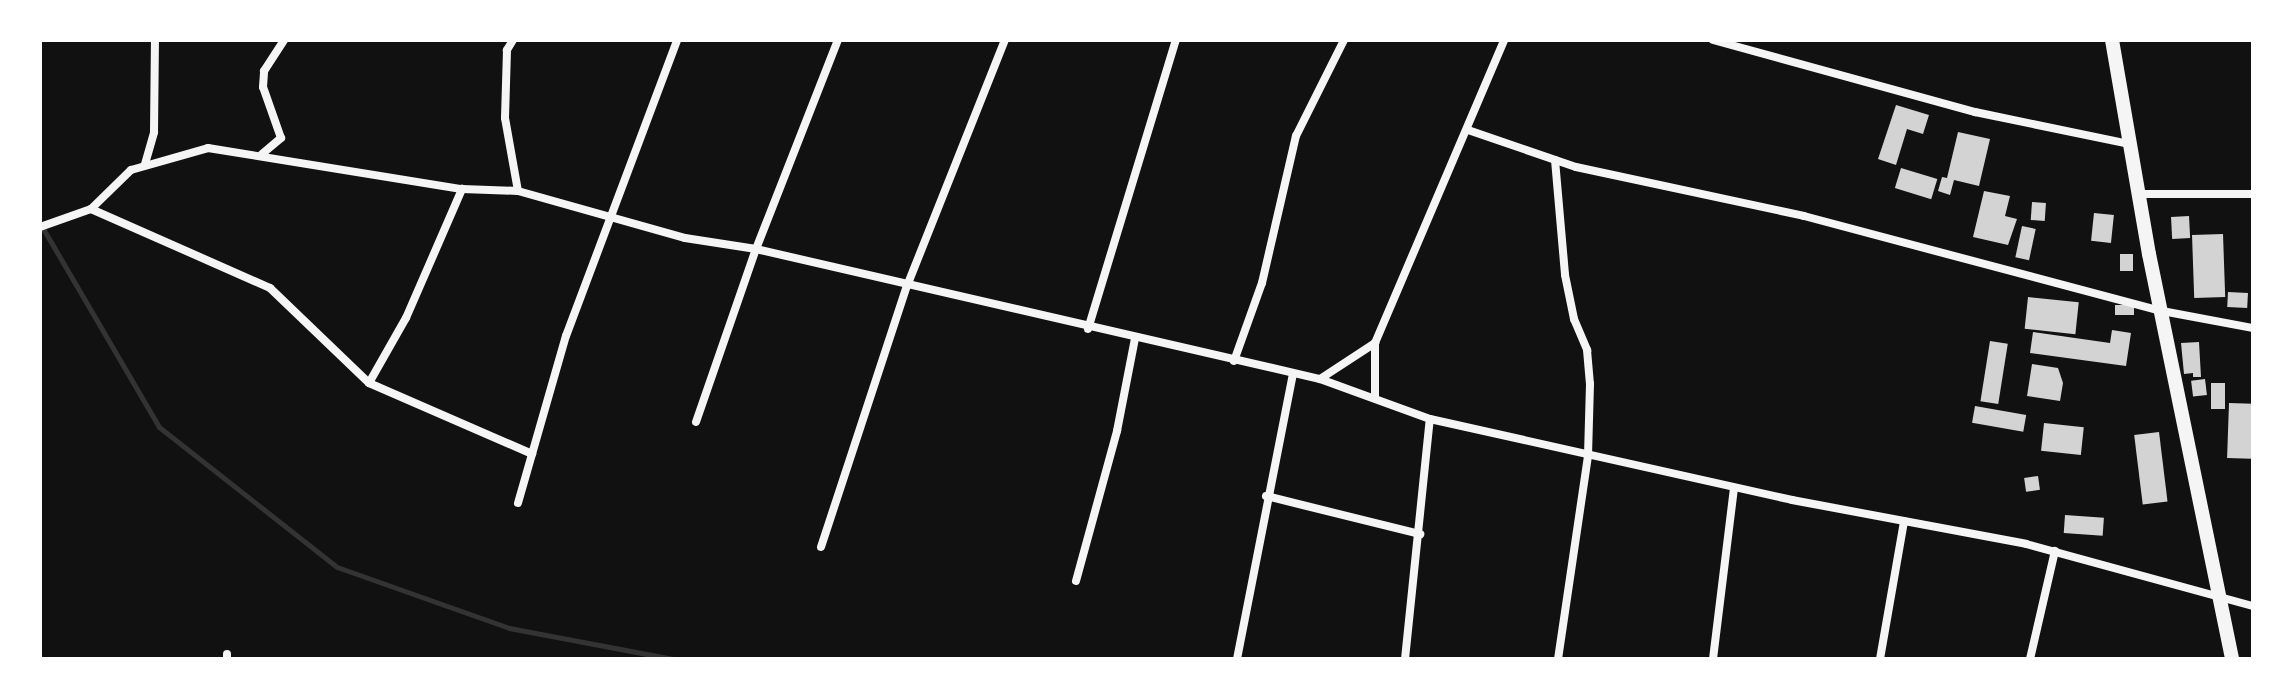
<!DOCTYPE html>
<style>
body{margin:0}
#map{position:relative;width:2293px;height:699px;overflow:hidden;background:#111;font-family:Arial,sans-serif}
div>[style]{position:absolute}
.stream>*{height:5px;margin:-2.5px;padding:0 2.5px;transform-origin:2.5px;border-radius:2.5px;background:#333}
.building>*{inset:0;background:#d3d3d3;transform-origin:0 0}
.minor>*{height:8px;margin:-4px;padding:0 4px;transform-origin:4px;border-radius:4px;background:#f5f5f5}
.tertiary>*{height:14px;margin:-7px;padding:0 7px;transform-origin:7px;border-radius:7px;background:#f5f5f5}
span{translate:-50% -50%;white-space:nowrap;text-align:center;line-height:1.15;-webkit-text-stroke:6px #fff;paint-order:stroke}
.frame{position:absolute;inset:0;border:42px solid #fff;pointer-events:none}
</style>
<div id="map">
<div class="stream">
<div style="left:41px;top:225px;width:234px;rotate:59.7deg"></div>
<div style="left:159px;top:427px;width:226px;rotate:38.2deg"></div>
<div style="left:337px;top:567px;width:182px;rotate:19.5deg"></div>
<div style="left:509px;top:628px;width:167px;rotate:10.7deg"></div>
</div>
<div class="building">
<div style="clip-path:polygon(1896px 105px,1929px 115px,1923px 134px,1907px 129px,1896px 165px,1878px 159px)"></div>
<div style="clip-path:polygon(1958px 132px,1990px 139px,1979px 186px,1954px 180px,1950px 195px,1938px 191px,1942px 177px,1947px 178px)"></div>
<div style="left:1901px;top:168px;width:38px;height:21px;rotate:17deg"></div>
<div style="clip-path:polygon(1984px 191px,2010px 196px,2005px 216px,2017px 219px,2008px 245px,1973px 237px)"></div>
<div style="left:2032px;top:202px;width:14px;height:18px;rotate:4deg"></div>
<div style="left:2094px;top:213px;width:20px;height:28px;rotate:6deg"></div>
<div style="left:2189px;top:216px;width:22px;height:18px;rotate:87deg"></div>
<div style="left:2022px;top:226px;width:14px;height:32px;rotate:12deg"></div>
<div style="left:2223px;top:234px;width:63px;height:31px;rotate:88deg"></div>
<div style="left:2120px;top:254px;width:13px;height:17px"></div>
<div style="left:2228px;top:292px;width:20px;height:15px;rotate:3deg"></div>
<div style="left:2028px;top:297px;width:51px;height:32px;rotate:6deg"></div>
<div style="left:2115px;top:305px;width:19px;height:10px"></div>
<div style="clip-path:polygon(2112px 330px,2131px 333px,2126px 366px,2030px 353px,2033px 332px,2110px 343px)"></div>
<div style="left:1990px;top:341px;width:18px;height:61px;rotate:9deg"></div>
<div style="clip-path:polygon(2199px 342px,2201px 377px,2193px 377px,2193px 373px,2184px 374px,2181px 343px)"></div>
<div style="clip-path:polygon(2032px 364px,2058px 368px,2063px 383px,2060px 401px,2027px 396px)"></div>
<div style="left:2205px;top:379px;width:16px;height:14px;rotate:83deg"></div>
<div style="left:2211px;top:383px;width:14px;height:26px"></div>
<div style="left:2229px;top:403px;width:24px;height:55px;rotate:2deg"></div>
<div style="left:1975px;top:406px;width:52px;height:17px;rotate:10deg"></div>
<div style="left:2044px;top:423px;width:40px;height:28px;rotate:6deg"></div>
<div style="left:2159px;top:432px;width:70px;height:25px;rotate:83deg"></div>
<div style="left:2038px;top:476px;width:14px;height:14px;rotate:82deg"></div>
<div style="left:2065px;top:515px;width:39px;height:18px;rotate:4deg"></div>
</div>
<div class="minor">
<div style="left:513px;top:40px;width:12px;rotate:121deg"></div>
<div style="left:507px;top:50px;width:68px;rotate:91.7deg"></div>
<div style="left:505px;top:118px;width:74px;rotate:79.9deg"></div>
<div style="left:1713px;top:40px;width:272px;rotate:15.4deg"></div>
<div style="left:1975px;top:112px;width:157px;rotate:11.7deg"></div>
<div style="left:1468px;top:130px;width:114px;rotate:18.9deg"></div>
<div style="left:1576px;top:167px;width:233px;rotate:12.1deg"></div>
<div style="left:1804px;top:216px;width:370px;rotate:14.9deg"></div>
<div style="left:2162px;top:311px;width:93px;rotate:10.6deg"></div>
<div style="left:262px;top:154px;width:25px;rotate:-40deg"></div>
<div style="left:281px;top:138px;width:54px;rotate:-109.4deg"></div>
<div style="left:263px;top:87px;width:16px;rotate:-86deg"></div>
<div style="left:264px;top:71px;width:37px;rotate:-57deg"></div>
<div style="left:1555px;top:160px;width:115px;rotate:85deg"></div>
<div style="left:1565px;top:275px;width:45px;rotate:78.4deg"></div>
<div style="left:1574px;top:319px;width:34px;rotate:67deg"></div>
<div style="left:1587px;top:350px;width:34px;rotate:85deg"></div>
<div style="left:1590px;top:384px;width:72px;rotate:91.6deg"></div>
<div style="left:1588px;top:456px;width:205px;rotate:98.4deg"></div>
<div style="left:145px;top:164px;width:33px;rotate:-74deg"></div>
<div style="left:154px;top:132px;width:92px;rotate:-89.4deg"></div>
<div style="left:2140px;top:194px;width:113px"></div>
<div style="left:91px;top:209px;width:196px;rotate:23.8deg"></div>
<div style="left:270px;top:288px;width:137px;rotate:43.8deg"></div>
<div style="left:369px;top:383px;width:178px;rotate:23.5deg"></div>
<div style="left:40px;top:227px;width:54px;rotate:-19.4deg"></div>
<div style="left:91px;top:209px;width:56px;rotate:-44.3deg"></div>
<div style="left:131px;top:170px;width:80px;rotate:-15.9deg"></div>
<div style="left:208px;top:148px;width:257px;rotate:9.2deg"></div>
<div style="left:462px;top:189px;width:56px;rotate:2deg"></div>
<div style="left:518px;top:191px;width:173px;rotate:15.7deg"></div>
<div style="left:685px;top:238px;width:72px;rotate:8.8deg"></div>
<div style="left:756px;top:249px;width:579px;rotate:12.98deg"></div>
<div style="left:1320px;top:379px;width:117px;rotate:20deg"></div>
<div style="left:1430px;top:419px;width:371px;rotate:12.6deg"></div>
<div style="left:1792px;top:500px;width:238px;rotate:10.6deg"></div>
<div style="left:2026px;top:544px;width:235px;rotate:15.3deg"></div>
<div style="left:1088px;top:329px;width:302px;rotate:-73.1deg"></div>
<div style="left:1234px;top:361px;width:83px;rotate:-70.3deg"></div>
<div style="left:1262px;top:283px;width:151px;rotate:-77deg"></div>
<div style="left:1296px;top:136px;width:107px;rotate:-63.4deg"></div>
<div style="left:1320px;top:379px;width:66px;rotate:-33.2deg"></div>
<div style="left:369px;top:383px;width:75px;rotate:-60.4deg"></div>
<div style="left:406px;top:318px;width:141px;rotate:-66.5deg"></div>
<div style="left:1375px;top:397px;width:54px;rotate:-90deg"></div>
<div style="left:1375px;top:343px;width:329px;rotate:-66.9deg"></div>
<div style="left:696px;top:422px;width:183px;rotate:-70.9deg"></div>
<div style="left:756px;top:249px;width:225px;rotate:-68.6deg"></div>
<div style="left:1266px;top:496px;width:159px;rotate:13.9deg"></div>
<div style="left:518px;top:503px;width:174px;rotate:-74deg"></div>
<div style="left:566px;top:336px;width:316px;rotate:-69.4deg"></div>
<div style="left:821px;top:547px;width:275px;rotate:-71.8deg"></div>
<div style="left:907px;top:286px;width:265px;rotate:-68.3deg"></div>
<div style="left:1076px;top:581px;width:156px;rotate:-74.7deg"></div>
<div style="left:1117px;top:431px;width:95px;rotate:-79deg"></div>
<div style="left:227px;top:659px;width:5px;rotate:-90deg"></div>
<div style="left:1237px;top:659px;width:290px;rotate:-78.9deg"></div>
<div style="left:1405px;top:659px;width:241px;rotate:-84.1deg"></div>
<div style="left:1713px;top:659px;width:172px;rotate:-83deg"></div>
<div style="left:1880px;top:659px;width:140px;rotate:-80.1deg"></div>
<div style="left:2030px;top:659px;width:111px;rotate:-77deg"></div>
</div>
<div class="tertiary">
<div style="left:2112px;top:40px;width:217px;rotate:80.2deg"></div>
<div style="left:2149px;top:254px;width:413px;rotate:78.4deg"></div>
</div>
<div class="frame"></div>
</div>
